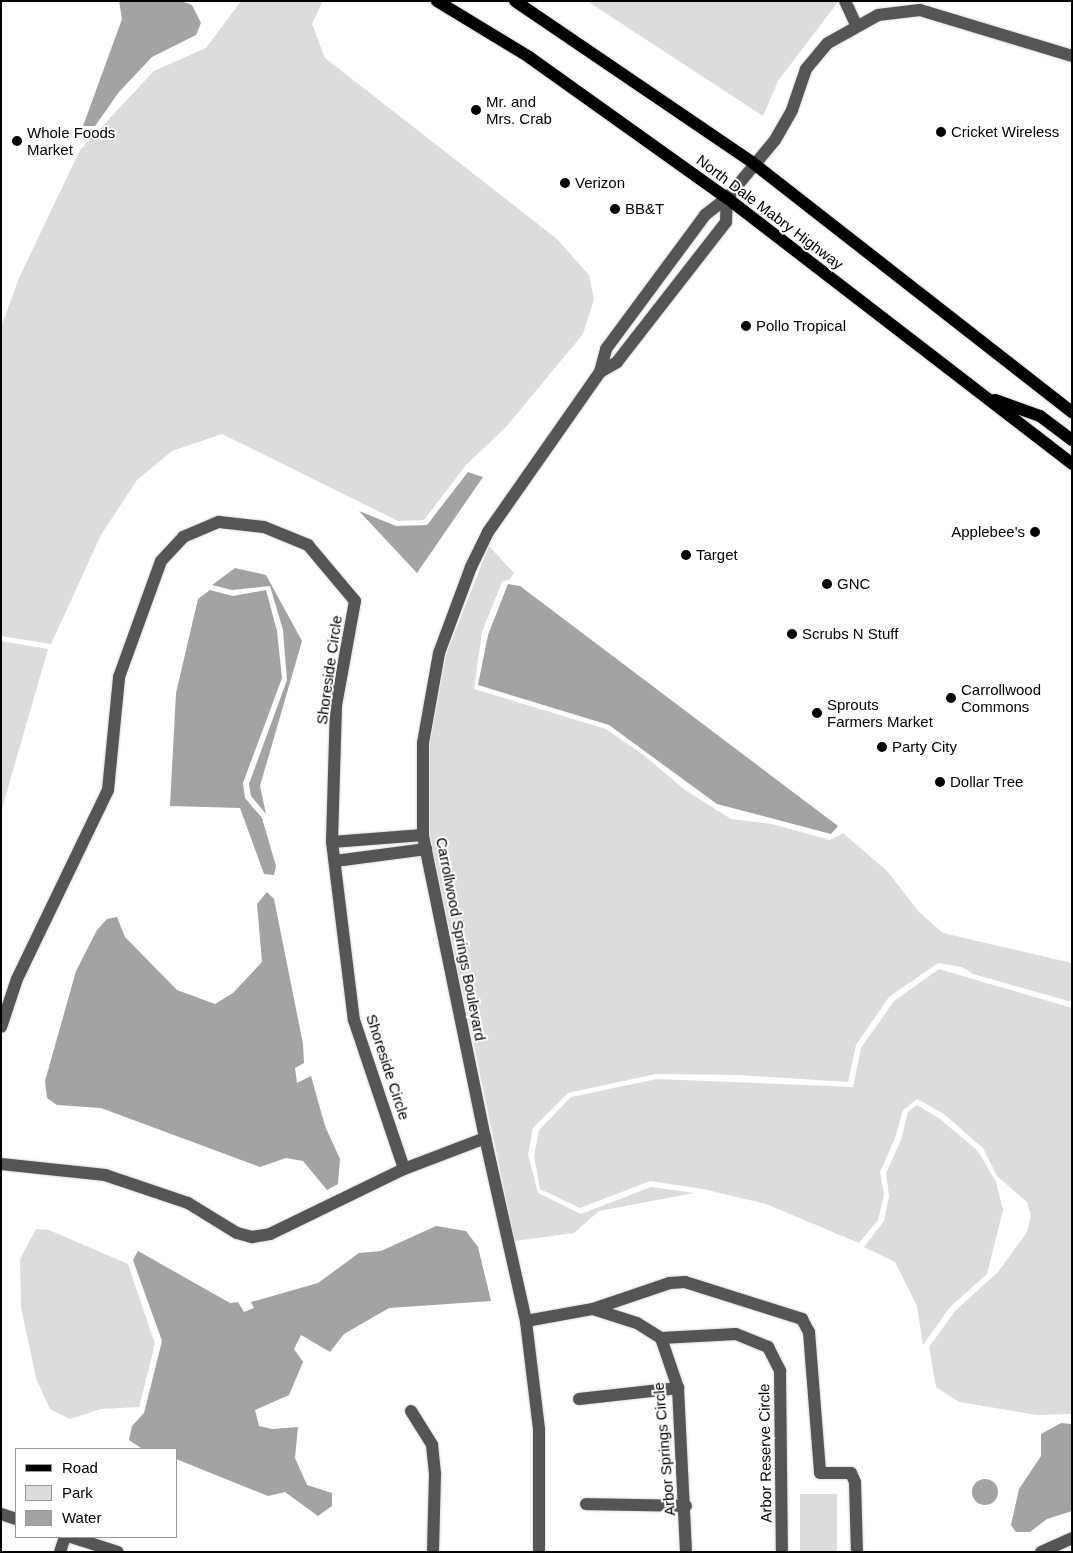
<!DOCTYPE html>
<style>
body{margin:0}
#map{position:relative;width:1073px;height:1553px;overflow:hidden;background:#fff;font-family:Arial,sans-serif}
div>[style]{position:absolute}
.green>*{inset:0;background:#dcdcdc;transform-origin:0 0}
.water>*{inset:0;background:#a3a3a3}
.round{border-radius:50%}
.roads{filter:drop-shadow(0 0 1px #dbdbdb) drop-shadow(0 0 1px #dbdbdb)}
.minor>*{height:12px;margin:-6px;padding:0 6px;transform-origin:6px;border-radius:6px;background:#555}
.major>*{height:12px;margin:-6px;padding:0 6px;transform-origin:6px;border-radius:6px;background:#000}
.dots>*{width:14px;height:14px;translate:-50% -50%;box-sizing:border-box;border:2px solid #fff;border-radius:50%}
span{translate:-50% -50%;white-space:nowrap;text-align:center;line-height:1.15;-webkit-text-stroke:4px #fff;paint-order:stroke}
.poi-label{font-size:15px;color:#000}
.left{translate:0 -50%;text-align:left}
.right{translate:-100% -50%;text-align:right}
.street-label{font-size:15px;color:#000}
.frame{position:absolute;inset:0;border:2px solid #000;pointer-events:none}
.legend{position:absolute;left:15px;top:1448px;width:162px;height:90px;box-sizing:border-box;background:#fff;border:1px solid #999;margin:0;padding:6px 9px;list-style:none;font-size:15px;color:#000}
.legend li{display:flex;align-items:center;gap:10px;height:25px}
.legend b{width:25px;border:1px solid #999}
</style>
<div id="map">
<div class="green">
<div style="clip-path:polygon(241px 1px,323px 1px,312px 24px,325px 58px,557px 239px,589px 275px,594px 299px,583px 334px,505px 428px,466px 465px,424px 520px,398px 521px,222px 434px,172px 451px,137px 480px,101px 535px,51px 644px,1px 636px,1px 327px,19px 278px,80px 150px,154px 71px,206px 48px)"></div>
<div style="clip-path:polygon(587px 1px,837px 1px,838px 2px,778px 81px,763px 116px)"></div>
<div style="clip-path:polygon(489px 546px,514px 573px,510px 579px,502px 582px,482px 632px,474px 689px,606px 729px,645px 756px,685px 790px,731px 819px,772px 824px,830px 840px,843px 833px,888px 872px,919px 912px,943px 933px,1072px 963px,1072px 1002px,973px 974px,962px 967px,938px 963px,889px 997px,856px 1045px,848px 1082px,738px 1075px,656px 1074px,568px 1093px,533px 1128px,528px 1154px,538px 1193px,581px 1214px,651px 1187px,694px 1193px,599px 1211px,574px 1233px,515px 1241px,430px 835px,430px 744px,446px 655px)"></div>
<div style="clip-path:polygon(1px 641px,48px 649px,1px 812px)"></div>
<div style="clip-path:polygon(939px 969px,1072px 1008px,1072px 1414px,1037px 1415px,959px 1402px,936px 1387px,929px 1347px,955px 1311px,998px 1272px,1027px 1232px,1031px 1216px,1027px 1202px,997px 1176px,983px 1148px,944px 1114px,917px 1099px,903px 1110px,895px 1138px,880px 1172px,884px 1195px,878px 1220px,859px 1243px,766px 1204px,703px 1189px,650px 1181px,580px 1208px,540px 1189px,534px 1156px,539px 1130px,571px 1097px,657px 1079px,853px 1087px,861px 1048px,894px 1001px)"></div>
<div style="clip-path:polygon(917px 1105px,940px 1119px,978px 1151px,996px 1182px,1003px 1210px,987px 1274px,950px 1307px,923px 1345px,917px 1306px,895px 1262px,864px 1247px,884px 1221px,889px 1196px,886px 1173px,901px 1140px,908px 1112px)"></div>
<div style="clip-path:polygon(36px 1229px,49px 1230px,128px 1264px,155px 1344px,139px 1407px,101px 1409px,70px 1419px,50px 1409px,36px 1378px,21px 1307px,20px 1259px)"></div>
<div style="left:800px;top:1494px;width:37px;height:58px"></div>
</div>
<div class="water">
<div style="clip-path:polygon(119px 1px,181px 1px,192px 5px,201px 23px,196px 35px,152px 57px,119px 92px,95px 126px,83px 126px,122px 19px)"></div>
<div style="clip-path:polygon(468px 472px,483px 477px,417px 573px,359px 511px,396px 526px,427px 525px)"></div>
<div style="clip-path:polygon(235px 568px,266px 575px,302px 641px,260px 786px,266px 814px,251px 796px,249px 784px,287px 680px,283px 630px,270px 586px,232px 590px,212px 585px)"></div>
<div style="clip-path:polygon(508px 584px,520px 586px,838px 826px,831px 834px,717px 804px,609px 725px,478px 685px,488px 635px)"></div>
<div style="clip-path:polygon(210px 590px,233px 596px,266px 590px,277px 631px,282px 678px,243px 783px,245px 798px,262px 818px,276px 866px,274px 875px,264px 874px,240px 808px,170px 806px,176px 693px,198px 599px)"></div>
<div style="clip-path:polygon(267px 892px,274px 899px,303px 1044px,304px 1063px,295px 1068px,297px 1083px,311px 1076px,325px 1126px,340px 1159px,338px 1184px,327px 1190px,303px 1161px,286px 1158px,260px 1167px,101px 1108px,57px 1105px,47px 1098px,45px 1081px,76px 971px,97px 930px,107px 919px,117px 917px,125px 937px,177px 990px,215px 1004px,233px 993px,262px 962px,257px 904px)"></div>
<div style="clip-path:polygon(436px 1226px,466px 1231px,478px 1247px,491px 1301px,389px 1308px,344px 1334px,330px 1352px,301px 1335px,294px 1349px,303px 1362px,289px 1395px,255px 1410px,259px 1426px,272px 1429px,298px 1427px,295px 1458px,307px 1485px,332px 1493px,332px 1506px,318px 1516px,285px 1492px,268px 1496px,176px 1459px,176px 1449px,141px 1448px,129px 1440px,132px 1426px,144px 1413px,162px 1341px,133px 1260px,138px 1251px,230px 1303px,238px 1302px,244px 1312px,254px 1308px,251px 1302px,318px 1283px,359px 1253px,381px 1251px)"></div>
<div style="clip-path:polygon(1061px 1423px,1072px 1424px,1072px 1511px,1047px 1519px,1030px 1532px,1016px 1532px,1011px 1525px,1019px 1489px,1041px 1456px,1041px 1434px)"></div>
<div class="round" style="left:972px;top:1479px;width:26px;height:26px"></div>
</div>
<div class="roads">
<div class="minor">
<div style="left:845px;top:1px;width:26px;rotate:65deg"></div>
<div style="left:600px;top:372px;width:20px;rotate:-30deg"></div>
<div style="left:617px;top:362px;width:177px;rotate:-52.1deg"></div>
<div style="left:726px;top:222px;width:24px;rotate:-88deg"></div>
<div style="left:332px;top:842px;width:91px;rotate:-4.4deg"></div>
<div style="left:335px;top:861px;width:92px;rotate:-7.5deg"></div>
<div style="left:1px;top:1027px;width:51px;rotate:-71.6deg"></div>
<div style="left:17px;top:979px;width:210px;rotate:-64.3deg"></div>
<div style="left:108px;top:790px;width:114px;rotate:-84.4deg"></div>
<div style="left:119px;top:677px;width:123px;rotate:-70.1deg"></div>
<div style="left:161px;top:561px;width:33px;rotate:-47deg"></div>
<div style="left:183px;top:537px;width:39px;rotate:-23deg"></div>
<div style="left:219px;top:522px;width:45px;rotate:6.3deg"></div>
<div style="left:264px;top:527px;width:48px;rotate:22.2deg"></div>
<div style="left:308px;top:545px;width:73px;rotate:50deg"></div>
<div style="left:355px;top:601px;width:107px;rotate:100.3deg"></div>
<div style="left:336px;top:706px;width:136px;rotate:91.7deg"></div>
<div style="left:332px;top:842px;width:179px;rotate:83deg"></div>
<div style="left:354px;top:1020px;width:157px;rotate:71.4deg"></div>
<div style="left:1px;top:1164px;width:105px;rotate:6deg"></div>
<div style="left:105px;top:1175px;width:88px;rotate:18.6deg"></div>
<div style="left:188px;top:1203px;width:57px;rotate:31.5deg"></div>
<div style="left:237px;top:1233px;width:16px;rotate:15deg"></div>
<div style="left:252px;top:1237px;width:18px;rotate:-9deg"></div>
<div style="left:270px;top:1234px;width:149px;rotate:-25.9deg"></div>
<div style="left:404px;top:1169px;width:87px;rotate:-20.9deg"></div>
<div style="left:593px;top:1309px;width:81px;rotate:-18.7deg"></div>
<div style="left:670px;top:1283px;width:15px;rotate:-4deg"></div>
<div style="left:685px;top:1282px;width:123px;rotate:17.5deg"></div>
<div style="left:802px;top:1319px;width:15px;rotate:62deg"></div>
<div style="left:809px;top:1332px;width:141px;rotate:85.5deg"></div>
<div style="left:820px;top:1473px;width:31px"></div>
<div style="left:851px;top:1473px;width:10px;rotate:66deg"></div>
<div style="left:855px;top:1482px;width:70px;rotate:88.4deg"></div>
<div style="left:526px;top:1321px;width:68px;rotate:-10.2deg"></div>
<div style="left:593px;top:1309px;width:46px;rotate:17.7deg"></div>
<div style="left:637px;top:1323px;width:28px;rotate:32deg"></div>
<div style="left:661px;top:1338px;width:53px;rotate:71.2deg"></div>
<div style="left:678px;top:1388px;width:164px;rotate:87.2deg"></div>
<div style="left:661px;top:1338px;width:75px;rotate:-3.1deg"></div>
<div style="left:736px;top:1334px;width:35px;rotate:22deg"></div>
<div style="left:768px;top:1347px;width:27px;rotate:63deg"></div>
<div style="left:780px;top:1371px;width:181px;rotate:89.4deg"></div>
<div style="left:579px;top:1399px;width:100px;rotate:-6.3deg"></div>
<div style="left:411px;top:1411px;width:40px;rotate:58deg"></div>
<div style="left:432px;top:1445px;width:29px;rotate:84deg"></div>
<div style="left:435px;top:1474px;width:78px;rotate:91.5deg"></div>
<div style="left:586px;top:1504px;width:100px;rotate:1.1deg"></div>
<div style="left:1px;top:1514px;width:16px;rotate:18deg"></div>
<div style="left:71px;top:1537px;width:49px;rotate:17.7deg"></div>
<div style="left:60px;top:1552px;width:16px;rotate:-72deg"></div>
<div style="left:539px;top:1552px;width:123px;rotate:-90deg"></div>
<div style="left:539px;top:1429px;width:109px;rotate:-96.9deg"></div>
<div style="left:526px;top:1321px;width:188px;rotate:-102.6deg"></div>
<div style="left:485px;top:1138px;width:309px;rotate:-101.6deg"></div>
<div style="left:423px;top:835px;width:92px;rotate:-90deg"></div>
<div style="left:423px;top:743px;width:91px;rotate:-79.9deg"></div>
<div style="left:439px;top:653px;width:92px;rotate:-69.6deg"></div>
<div style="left:471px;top:567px;width:39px;rotate:-64deg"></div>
<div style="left:488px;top:532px;width:195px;rotate:-55deg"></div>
<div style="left:600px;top:372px;width:24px;rotate:-75deg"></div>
<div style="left:606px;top:349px;width:167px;rotate:-53.5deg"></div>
<div style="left:705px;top:215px;width:28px;rotate:-38deg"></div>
<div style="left:727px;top:198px;width:75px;rotate:-50.4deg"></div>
<div style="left:775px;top:140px;width:34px;rotate:-60deg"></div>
<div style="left:792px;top:110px;width:43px;rotate:-71.1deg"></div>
<div style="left:806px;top:69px;width:34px;rotate:-50deg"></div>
<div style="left:828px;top:43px;width:57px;rotate:-29.2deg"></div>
<div style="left:878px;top:15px;width:42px;rotate:-6.8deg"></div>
<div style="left:920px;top:10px;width:159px;rotate:16.8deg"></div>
<div style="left:1041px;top:1552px;width:34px;rotate:-24deg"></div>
</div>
<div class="major">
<div style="left:437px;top:1px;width:108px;rotate:31.3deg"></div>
<div style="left:529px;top:57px;width:243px;rotate:35.5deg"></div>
<div style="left:727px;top:198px;width:436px;rotate:37.6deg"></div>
<div style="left:515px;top:1px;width:288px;rotate:34.2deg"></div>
<div style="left:753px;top:163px;width:405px;rotate:38deg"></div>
<div style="left:995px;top:400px;width:48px;rotate:19.6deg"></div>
<div style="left:1040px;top:416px;width:40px;rotate:37deg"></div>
</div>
</div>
<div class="dots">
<div style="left:476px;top:110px;background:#000"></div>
<div style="left:941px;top:132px;background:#000"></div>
<div style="left:17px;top:141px;background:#000"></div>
<div style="left:565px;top:183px;background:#000"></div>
<div style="left:615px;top:209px;background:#000"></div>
<div style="left:746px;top:326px;background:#000"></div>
<div style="left:1035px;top:532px;background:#000"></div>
<div style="left:686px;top:555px;background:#000"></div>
<div style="left:827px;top:584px;background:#000"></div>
<div style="left:792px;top:634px;background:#000"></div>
<div style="left:951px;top:698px;background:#000"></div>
<div style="left:817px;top:713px;background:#000"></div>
<div style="left:882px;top:747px;background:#000"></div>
<div style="left:940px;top:782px;background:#000"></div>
</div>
<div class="poi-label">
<span class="left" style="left:486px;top:110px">Mr. and<br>Mrs. Crab</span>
<span class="left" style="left:27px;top:141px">Whole Foods<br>Market</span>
<span class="left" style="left:951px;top:132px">Cricket Wireless</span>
<span class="left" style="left:575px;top:183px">Verizon</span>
<span class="left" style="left:625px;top:209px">BB&amp;T</span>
<span class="left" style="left:756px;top:326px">Pollo Tropical</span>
<span class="right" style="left:1025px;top:532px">Applebee's</span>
<span class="left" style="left:696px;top:555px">Target</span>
<span class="left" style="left:837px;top:584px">GNC</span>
<span class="left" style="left:802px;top:634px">Scrubs N Stuff</span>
<span class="left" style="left:961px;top:698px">Carrollwood<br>Commons</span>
<span class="left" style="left:827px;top:713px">Sprouts<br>Farmers Market</span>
<span class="left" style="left:892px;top:747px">Party City</span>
<span class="left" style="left:950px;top:782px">Dollar Tree</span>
</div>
<div class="street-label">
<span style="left:770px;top:212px;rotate:37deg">North Dale Mabry Highway</span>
<span style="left:329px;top:670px;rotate:-82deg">Shoreside Circle</span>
<span style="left:461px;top:939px;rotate:79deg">Carrollwood Springs Boulevard</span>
<span style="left:388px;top:1067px;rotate:72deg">Shoreside Circle</span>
<span style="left:664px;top:1449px;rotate:-95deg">Arbor Springs Circle</span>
<span style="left:765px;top:1453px;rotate:-91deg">Arbor Reserve Circle</span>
</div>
<div class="frame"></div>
<ul class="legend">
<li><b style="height:6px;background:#000"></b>Road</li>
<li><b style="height:14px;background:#dcdcdc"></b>Park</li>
<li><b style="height:14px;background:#a3a3a3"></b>Water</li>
</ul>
</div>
